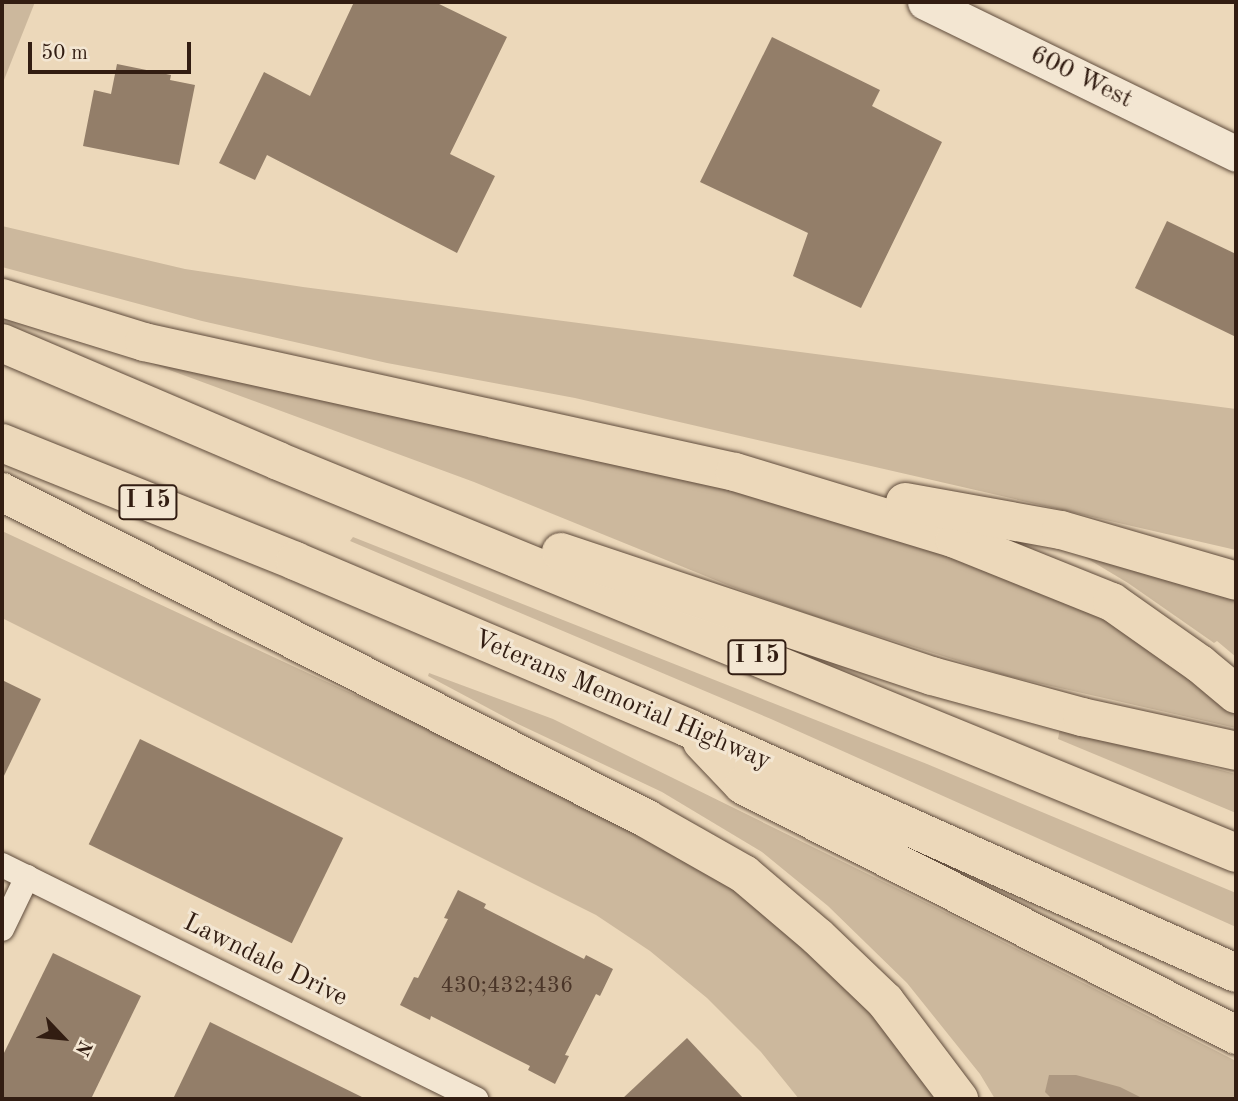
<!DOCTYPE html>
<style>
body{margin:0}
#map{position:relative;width:1238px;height:1101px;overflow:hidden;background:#ecd8ba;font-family:"Old Standard TT",serif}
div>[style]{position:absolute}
.green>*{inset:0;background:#ccb89d}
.water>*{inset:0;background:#ad9881}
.building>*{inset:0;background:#937e69;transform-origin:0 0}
.roads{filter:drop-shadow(0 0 2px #604c3c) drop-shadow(0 0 2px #604c3c)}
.street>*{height:24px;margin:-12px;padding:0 12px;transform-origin:12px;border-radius:12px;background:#f3e6d2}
.secondary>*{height:35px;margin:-17.5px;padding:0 17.5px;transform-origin:17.5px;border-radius:17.5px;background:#f3e6d2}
.highway>*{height:38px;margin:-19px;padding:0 19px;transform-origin:19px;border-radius:19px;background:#ecd8ba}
span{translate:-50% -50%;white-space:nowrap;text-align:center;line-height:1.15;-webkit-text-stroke:6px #f3e6d2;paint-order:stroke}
.number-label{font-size:23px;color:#4a3528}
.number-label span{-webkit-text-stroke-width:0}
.shield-label span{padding:2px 5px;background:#f3e6d2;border:2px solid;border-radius:5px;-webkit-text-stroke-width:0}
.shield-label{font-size:24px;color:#321d12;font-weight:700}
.street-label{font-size:26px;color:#321d12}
.frame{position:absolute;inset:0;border:4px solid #321d12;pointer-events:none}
.north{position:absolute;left:28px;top:1003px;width:70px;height:70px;-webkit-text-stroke:5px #f3e6d2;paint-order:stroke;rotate:116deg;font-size:19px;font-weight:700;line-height:28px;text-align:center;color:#321d12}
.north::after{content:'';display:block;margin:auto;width:24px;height:32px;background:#321d12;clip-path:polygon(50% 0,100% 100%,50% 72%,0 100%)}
.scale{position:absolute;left:28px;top:42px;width:163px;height:32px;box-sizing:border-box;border:4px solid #321d12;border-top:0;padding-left:9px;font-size:21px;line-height:24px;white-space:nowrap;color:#321d12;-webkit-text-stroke:5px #f3e6d2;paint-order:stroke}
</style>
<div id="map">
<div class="green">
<div style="clip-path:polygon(2px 2px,35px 2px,2px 85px)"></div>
<div style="clip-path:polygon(2px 226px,185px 269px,303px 287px,1236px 409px,1236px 550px,575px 398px,387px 363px,202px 321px,2px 267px)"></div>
<div style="clip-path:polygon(126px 354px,896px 525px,1083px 602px,1236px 712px,1236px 728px,1007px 676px,814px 616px,730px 586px,474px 482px)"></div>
<div style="clip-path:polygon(2px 531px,620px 818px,708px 868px,828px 962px,946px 1099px,799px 1099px,761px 1052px,707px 998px,650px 951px,596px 915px,2px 618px)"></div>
<div style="clip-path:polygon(353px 537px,927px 764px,1236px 893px,1236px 927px,771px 719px,350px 541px)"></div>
<div style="clip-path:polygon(1073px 550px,1236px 582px,1236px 657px,1217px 641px,1214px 643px,1128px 583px)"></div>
<div style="clip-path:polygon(429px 673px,553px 719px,939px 909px,1236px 1061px,1236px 1099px,995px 1099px,980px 1074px,907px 983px,828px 906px,762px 852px,662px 792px,518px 724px,428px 676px)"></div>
<div style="clip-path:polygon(1060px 728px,1236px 774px,1236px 813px,1058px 739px)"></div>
</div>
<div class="water">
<div style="clip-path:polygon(1049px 1075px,1076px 1075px,1120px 1087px,1144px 1099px,1052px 1099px,1045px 1092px)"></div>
</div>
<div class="building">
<div style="clip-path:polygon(354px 2px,435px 2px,507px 37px,450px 154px,495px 176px,457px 253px,267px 155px,255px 180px,219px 163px,264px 72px,310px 96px)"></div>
<div style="clip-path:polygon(772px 37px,880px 90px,872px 106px,942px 142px,861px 308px,793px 276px,808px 233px,700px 182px)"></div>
<div style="clip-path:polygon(117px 64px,171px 75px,170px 80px,195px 85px,179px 165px,83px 146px,94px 90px,111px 94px)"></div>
<div style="clip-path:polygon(1167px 221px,1236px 254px,1236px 337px,1135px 288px)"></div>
<div style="clip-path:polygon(2px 680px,41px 699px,2px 780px)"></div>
<div style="left:140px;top:739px;width:226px;height:117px;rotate:26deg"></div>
<div style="clip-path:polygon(458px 890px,486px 904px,484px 908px,584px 959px,586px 955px,613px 969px,600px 996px,596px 994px,565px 1055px,569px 1056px,555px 1084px,528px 1070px,530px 1066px,431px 1016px,430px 1020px,400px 1005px,414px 977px,418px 978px,448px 919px,444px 918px)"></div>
<div style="clip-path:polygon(53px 953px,141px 996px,91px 1099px,2px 1099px,2px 1057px)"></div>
<div style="clip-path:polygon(210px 1022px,366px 1099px,173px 1099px)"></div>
<div style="clip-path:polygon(687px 1038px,744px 1099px,622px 1099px)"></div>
</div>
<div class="roads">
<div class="street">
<div style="left:2px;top:865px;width:529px;rotate:26.27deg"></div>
<div style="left:2px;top:929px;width:58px;rotate:-64.3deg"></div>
</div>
<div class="secondary">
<div style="left:925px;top:2px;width:346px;rotate:26deg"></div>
</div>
<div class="highway">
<div style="left:2px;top:298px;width:149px;rotate:17.2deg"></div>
<div style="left:144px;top:342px;width:605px;rotate:12.41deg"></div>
<div style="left:735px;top:472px;width:230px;rotate:16.9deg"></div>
<div style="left:955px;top:539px;width:169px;rotate:21.9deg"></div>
<div style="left:1112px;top:602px;width:108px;rotate:35.2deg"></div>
<div style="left:1200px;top:664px;width:47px;rotate:39.8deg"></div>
<div style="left:2px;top:343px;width:300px;rotate:23.1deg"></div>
<div style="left:278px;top:461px;width:1035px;rotate:22.25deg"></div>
<div style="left:2px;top:443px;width:316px;rotate:21.9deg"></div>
<div style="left:295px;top:561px;width:427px;rotate:23deg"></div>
<div style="left:688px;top:728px;width:600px;rotate:24.09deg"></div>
<div style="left:2px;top:492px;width:723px;rotate:26.88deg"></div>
<div style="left:647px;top:819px;width:112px;rotate:29.6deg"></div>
<div style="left:744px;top:874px;width:97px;rotate:40.4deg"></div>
<div style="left:818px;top:937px;width:93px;rotate:43.7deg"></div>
<div style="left:885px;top:1001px;width:123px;rotate:52.9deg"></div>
<div style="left:905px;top:502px;width:158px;rotate:10.2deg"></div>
<div style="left:1061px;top:530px;width:182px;rotate:16.2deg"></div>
<div style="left:561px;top:552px;width:391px;rotate:18.5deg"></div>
<div style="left:932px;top:676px;width:156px;rotate:15.3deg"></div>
<div style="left:1082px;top:717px;width:158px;rotate:12.4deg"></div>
<div style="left:702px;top:742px;width:59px;rotate:46.4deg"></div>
<div style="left:743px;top:785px;width:553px;rotate:26.89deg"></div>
</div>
</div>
<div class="number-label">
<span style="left:507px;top:986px">430;432;436</span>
</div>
<div class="shield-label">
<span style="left:148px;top:502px">I 15</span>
<span style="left:757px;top:657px">I 15</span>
</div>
<div class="street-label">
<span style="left:1081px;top:78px;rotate:26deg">600 West</span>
<span style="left:622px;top:701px;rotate:23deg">Veterans Memorial Highway</span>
<span style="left:265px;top:961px;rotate:26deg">Lawndale Drive</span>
</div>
<div class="frame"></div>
<div class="north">N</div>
<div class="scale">50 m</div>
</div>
